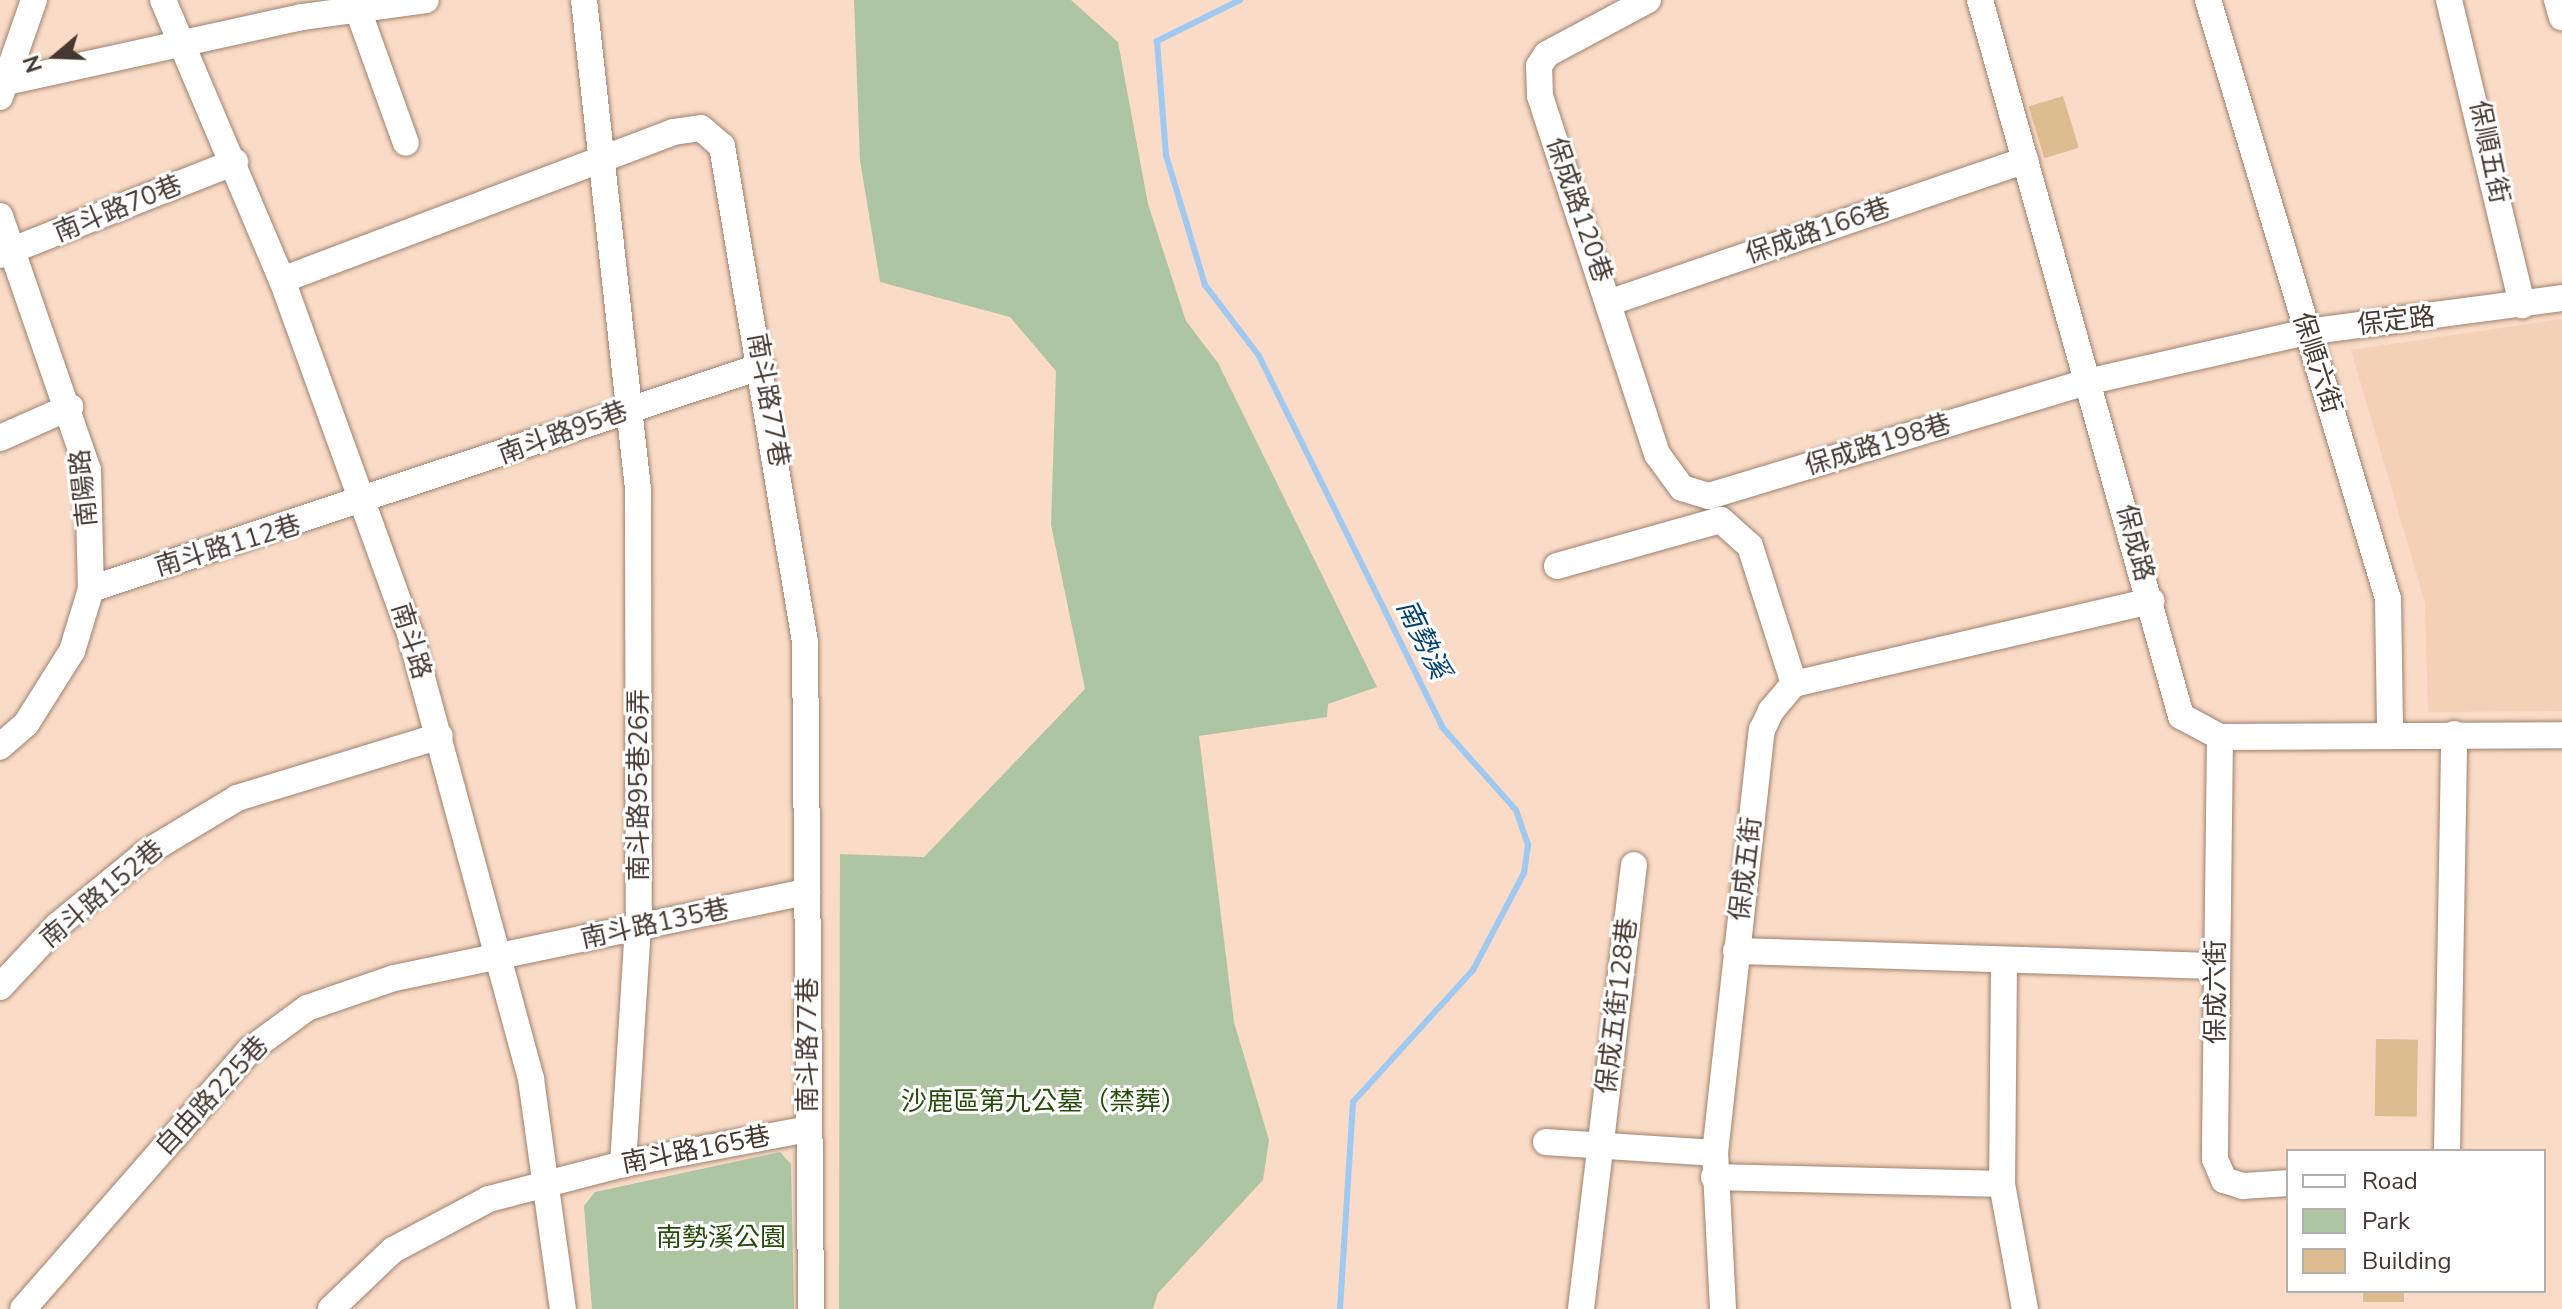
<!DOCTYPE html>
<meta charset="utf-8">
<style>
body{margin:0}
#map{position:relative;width:2562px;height:1309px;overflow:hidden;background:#fadbc7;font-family:"Nunito Sans","Noto Sans TC",sans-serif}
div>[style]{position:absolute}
.built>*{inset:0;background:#f4d0b7}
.green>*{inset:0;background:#adc5a2}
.stream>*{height:6px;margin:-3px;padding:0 3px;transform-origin:3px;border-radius:3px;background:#a0c9f1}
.building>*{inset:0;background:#ddbd8f;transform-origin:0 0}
.roads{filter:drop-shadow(0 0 2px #9d816e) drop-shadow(0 0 2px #9d816e)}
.minor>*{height:26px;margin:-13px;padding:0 13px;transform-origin:13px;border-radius:13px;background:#fff}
span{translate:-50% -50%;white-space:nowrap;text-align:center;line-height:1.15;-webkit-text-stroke:6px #fff;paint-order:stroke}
.street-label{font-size:26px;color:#443830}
.park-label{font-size:26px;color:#254b0a}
.water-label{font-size:28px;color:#004373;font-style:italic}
.legend{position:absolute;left:2286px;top:1149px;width:260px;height:144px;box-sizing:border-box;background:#fff;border:2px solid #b4afac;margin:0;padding:10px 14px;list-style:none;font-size:24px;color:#443830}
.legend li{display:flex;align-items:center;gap:16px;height:40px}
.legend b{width:40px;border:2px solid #b4afac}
.north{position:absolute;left:16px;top:16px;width:80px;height:80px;-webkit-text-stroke:6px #fff;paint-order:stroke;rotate:251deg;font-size:22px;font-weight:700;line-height:32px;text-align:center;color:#443830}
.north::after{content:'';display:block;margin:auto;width:28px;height:36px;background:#443830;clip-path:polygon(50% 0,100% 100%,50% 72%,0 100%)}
</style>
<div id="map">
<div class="built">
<div style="clip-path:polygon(2562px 319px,2562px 711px,2428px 712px,2425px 603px,2351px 350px)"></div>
</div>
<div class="green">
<div style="clip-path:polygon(854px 0,1071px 0,1118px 42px,1148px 204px,1186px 321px,1218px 363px,1377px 687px,1328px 704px,1327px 717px,1199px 736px,1234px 1022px,1269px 1140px,1263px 1180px,1158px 1293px,1153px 1309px,839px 1309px,840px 854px,924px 857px,1085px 689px,1051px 525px,1056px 371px,1010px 317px,880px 282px,860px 160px)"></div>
<div style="clip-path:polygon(780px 1152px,791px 1164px,794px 1309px,592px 1309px,584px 1206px,595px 1192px)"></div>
</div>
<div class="stream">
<div style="left:1240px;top:0;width:93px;rotate:153.7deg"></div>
<div style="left:1157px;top:41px;width:114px;rotate:85.5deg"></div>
<div style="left:1166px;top:155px;width:136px;rotate:73.3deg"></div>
<div style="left:1205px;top:285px;width:89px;rotate:52.7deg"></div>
<div style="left:1259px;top:356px;width:414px;rotate:63.7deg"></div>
<div style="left:1442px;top:727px;width:111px;rotate:48.3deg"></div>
<div style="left:1516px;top:810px;width:37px;rotate:71deg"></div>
<div style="left:1528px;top:845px;width:28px;rotate:98deg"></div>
<div style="left:1524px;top:873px;width:110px;rotate:117.7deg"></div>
<div style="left:1473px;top:970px;width:178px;rotate:132.3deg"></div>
<div style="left:1353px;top:1102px;width:207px;rotate:93.6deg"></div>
</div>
<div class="building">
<div style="left:2063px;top:96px;width:54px;height:36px;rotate:73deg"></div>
<div style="left:2376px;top:1039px;width:42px;height:77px;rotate:1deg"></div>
<div style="left:2363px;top:1291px;width:41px;height:11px"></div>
</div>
<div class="roads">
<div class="minor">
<div style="left:163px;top:0;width:304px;rotate:67deg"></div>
<div style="left:282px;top:280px;width:380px;rotate:70.1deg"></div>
<div style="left:411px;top:637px;width:458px;rotate:74.8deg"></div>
<div style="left:531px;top:1079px;width:232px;rotate:82.1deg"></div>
<div style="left:584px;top:0;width:492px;rotate:83.7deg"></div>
<div style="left:638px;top:489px;width:421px;rotate:89.9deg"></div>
<div style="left:639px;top:910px;width:255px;rotate:93.6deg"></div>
<div style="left:1648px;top:0;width:115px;rotate:151.9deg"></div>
<div style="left:1547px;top:54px;width:14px;rotate:124deg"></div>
<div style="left:1539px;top:66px;width:30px;rotate:88deg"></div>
<div style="left:1540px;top:96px;width:377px;rotate:71.9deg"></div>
<div style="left:1657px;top:454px;width:42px;rotate:53.7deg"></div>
<div style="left:1682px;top:488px;width:28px;rotate:17deg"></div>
<div style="left:1709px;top:496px;width:399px;rotate:-16.8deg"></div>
<div style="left:2091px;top:381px;width:221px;rotate:-12.8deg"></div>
<div style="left:2307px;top:332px;width:257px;rotate:-7.6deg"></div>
<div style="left:1980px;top:0;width:744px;rotate:74.32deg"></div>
<div style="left:2181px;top:716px;width:44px;rotate:28.3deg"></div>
<div style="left:2220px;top:737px;width:342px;rotate:-0.3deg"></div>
<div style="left:2208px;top:0;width:625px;rotate:73.27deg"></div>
<div style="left:2388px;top:599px;width:132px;rotate:89.1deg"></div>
<div style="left:2449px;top:0;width:314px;rotate:76.5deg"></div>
<div style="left:2557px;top:0;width:18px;rotate:74deg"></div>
<div style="left:358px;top:10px;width:141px;rotate:70.2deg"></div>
<div style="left:11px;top:81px;width:298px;rotate:-12.4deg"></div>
<div style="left:302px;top:17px;width:125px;rotate:-7.8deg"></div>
<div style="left:0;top:97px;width:103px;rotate:-70.7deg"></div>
<div style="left:0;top:216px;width:269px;rotate:70.9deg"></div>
<div style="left:88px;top:470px;width:119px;rotate:88.6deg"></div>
<div style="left:91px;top:589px;width:65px;rotate:107deg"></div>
<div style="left:72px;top:651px;width:86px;rotate:122.2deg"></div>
<div style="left:26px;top:724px;width:35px;rotate:139deg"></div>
<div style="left:0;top:255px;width:253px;rotate:-21.6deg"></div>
<div style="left:282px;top:280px;width:418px;rotate:-20.7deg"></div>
<div style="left:673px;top:132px;width:28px;rotate:-8deg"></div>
<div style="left:701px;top:128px;width:28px;rotate:41deg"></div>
<div style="left:722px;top:146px;width:503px;rotate:80.5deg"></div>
<div style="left:805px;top:642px;width:667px;rotate:89.48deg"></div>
<div style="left:1611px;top:302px;width:438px;rotate:-18.9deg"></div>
<div style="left:0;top:438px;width:77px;rotate:-23.9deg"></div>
<div style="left:1557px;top:566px;width:170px;rotate:-15.7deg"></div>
<div style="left:1721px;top:520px;width:39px;rotate:42deg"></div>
<div style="left:1750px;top:546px;width:145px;rotate:72.3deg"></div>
<div style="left:91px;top:589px;width:707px;rotate:-18.38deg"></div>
<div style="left:2220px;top:737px;width:422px;rotate:90.7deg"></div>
<div style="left:2215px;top:1159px;width:23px;rotate:67deg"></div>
<div style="left:2224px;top:1180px;width:20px;rotate:18deg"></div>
<div style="left:2243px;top:1186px;width:45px;rotate:-3.8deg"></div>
<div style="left:1736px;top:951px;width:480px;rotate:1.8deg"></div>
<div style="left:2004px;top:963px;width:221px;rotate:90.5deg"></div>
<div style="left:2002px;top:1184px;width:127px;rotate:79.6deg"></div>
<div style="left:0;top:987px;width:85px;rotate:-46.9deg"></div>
<div style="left:58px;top:925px;width:114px;rotate:-39.3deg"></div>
<div style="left:146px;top:853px;width:106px;rotate:-31.1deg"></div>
<div style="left:237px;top:798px;width:212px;rotate:-17deg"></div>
<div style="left:1546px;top:1142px;width:169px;rotate:3.7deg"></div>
<div style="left:2447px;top:1151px;width:417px;rotate:-89deg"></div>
<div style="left:1714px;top:1177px;width:288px;rotate:1.4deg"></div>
<div style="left:23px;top:1309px;width:344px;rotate:-48.8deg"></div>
<div style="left:250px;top:1050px;width:71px;rotate:-36.4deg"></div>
<div style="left:307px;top:1008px;width:92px;rotate:-19deg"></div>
<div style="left:394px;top:978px;width:422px;rotate:-11.8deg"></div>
<div style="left:331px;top:1309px;width:86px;rotate:-43.6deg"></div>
<div style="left:393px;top:1250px;width:109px;rotate:-28deg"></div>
<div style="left:489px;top:1199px;width:138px;rotate:-14.6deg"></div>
<div style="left:623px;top:1164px;width:189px;rotate:-10.7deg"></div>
<div style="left:1581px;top:1309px;width:447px;rotate:-83.2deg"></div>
<div style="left:1723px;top:1309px;width:156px;rotate:-92.9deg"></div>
<div style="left:1715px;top:1153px;width:426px;rotate:-83.7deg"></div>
<div style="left:1762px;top:730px;width:21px;rotate:-65deg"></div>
<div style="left:1771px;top:711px;width:35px;rotate:-50deg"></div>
<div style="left:1794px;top:684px;width:367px;rotate:-13.1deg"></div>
</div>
</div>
<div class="street-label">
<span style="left:2489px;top:152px;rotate:78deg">保順五街</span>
<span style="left:118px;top:209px;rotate:-22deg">南斗路70巷</span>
<span style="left:1579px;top:210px;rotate:71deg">保成路120巷</span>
<span style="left:1818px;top:231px;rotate:-19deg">保成路166巷</span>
<span style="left:2396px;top:321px;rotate:-7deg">保定路</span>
<span style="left:2317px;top:363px;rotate:72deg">保順六街</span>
<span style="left:768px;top:400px;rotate:80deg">南斗路77巷</span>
<span style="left:563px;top:433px;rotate:-20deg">南斗路95巷</span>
<span style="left:1878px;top:445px;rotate:-17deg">保成路198巷</span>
<span style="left:84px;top:488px;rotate:-96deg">南陽路</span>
<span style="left:2135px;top:543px;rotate:75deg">保成路</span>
<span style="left:228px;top:546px;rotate:-17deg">南斗路112巷</span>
<span style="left:411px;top:641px;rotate:73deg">南斗路</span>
<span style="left:639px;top:785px;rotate:-90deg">南斗路95巷26弄</span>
<span style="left:1746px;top:869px;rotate:-83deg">保成五街</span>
<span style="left:102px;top:894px;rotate:-40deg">南斗路152巷</span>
<span style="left:655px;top:924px;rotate:-12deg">南斗路135巷</span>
<span style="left:2216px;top:992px;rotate:-90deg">保成六街</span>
<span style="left:1617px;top:1006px;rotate:-83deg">保成五街128巷</span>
<span style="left:808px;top:1045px;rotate:-90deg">南斗路77巷</span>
<span style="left:212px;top:1096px;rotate:-47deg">自由路225巷</span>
<span style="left:696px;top:1150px;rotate:-11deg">南斗路165巷</span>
</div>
<div class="park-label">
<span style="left:1044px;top:1102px">沙鹿區第九公墓（禁葬）</span>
<span style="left:721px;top:1238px">南勢溪公園</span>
</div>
<div class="water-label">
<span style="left:1423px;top:639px;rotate:64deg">南勢溪</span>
</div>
<ul class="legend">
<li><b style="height:10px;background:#fff"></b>Road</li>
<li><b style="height:22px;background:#adc5a2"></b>Park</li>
<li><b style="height:22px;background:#ddbd8f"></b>Building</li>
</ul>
<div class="north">N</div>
</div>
